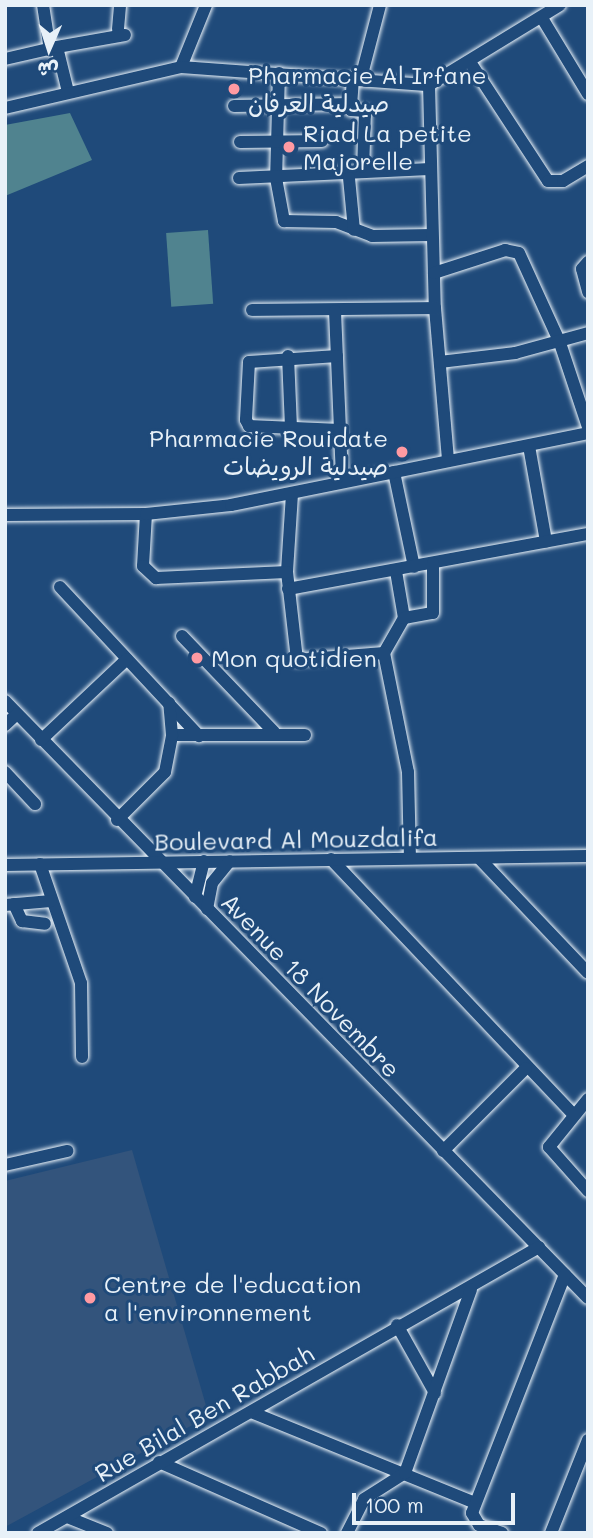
<!DOCTYPE html>
<meta charset="utf-8">
<style>
body{margin:0}
#map{position:relative;width:593px;height:1538px;overflow:hidden;background:#1f4a7a;font-family:Mali,"Playpen Sans Arabic",sans-serif}
div>[style]{position:absolute}
.built>*{inset:0;background:#33547c}
.green>*{inset:0;background:#50838f;transform-origin:0 0}
.roads{filter:drop-shadow(0 0 2px #e8f1f8) drop-shadow(0 0 2px #e8f1f8)}
.minor>*{height:12px;margin:-6px;padding:0 6px;transform-origin:6px;border-radius:6px;background:#1f4a7a}
.dots>*{width:19px;height:19px;translate:-50% -50%;box-sizing:border-box;border:4px solid #1f4a7a;border-radius:50%}
span{translate:-50% -50%;white-space:nowrap;text-align:center;line-height:1.15;-webkit-text-stroke:6px #1f4a7a;paint-order:stroke}
.poi-label{font-size:24px;color:#e8f1f8}
.left{translate:0 -50%;text-align:left}
.right{translate:-100% -50%;text-align:right}
.street-label{font-size:24px;color:#e8f1f8}
.frame{position:absolute;inset:0;border:7px solid #e8f1f8;pointer-events:none}
.north{position:absolute;left:14px;top:14px;width:70px;height:70px;-webkit-text-stroke:5px #1f4a7a;paint-order:stroke;rotate:183deg;font-size:19px;font-weight:700;line-height:28px;text-align:center;color:#e8f1f8}
.north::after{content:'';display:block;margin:auto;width:24px;height:32px;background:#e8f1f8;clip-path:polygon(50% 0,100% 100%,50% 72%,0 100%)}
.scale{position:absolute;left:352px;top:1493px;width:163px;height:32px;box-sizing:border-box;border:4px solid #e8f1f8;border-top:0;padding-left:9px;font-size:21px;line-height:24px;white-space:nowrap;color:#e8f1f8;-webkit-text-stroke:5px #1f4a7a;paint-order:stroke}
</style>
<div id="map">
<div class="built">
<div style="clip-path:polygon(132px 1150px,209px 1416px,5px 1527px,5px 1181px)"></div>
</div>
<div class="green">
<div style="clip-path:polygon(70px 113px,92px 160px,5px 196px,5px 125px)"></div>
<div style="left:208px;top:230px;width:74px;height:42px;rotate:86deg"></div>
</div>
<div class="roads">
<div class="minor">
<div style="left:43px;top:5px;width:46px;rotate:81.2deg"></div>
<div style="left:542px;top:18px;width:89px;rotate:58.8deg"></div>
<div style="left:118px;top:29px;width:24px;rotate:-85deg"></div>
<div style="left:5px;top:59px;width:53px;rotate:-13deg"></div>
<div style="left:470px;top:62px;width:142px;rotate:56.8deg"></div>
<div style="left:548px;top:181px;width:15px"></div>
<div style="left:563px;top:181px;width:29px;rotate:-31deg"></div>
<div style="left:181px;top:67px;width:67px;rotate:-68deg"></div>
<div style="left:279px;top:73px;width:105px;rotate:91.6deg"></div>
<div style="left:276px;top:178px;width:44px;rotate:79.5deg"></div>
<div style="left:284px;top:221px;width:52px;rotate:1.1deg"></div>
<div style="left:336px;top:222px;width:39px;rotate:21deg"></div>
<div style="left:372px;top:236px;width:60px;rotate:-1deg"></div>
<div style="left:353px;top:78px;width:32px;rotate:94deg"></div>
<div style="left:351px;top:110px;width:14px;rotate:4deg"></div>
<div style="left:365px;top:111px;width:60px;rotate:91.9deg"></div>
<div style="left:361px;top:78px;width:75px;rotate:-75.4deg"></div>
<div style="left:429px;top:85px;width:223px;rotate:88.5deg"></div>
<div style="left:435px;top:308px;width:152px;rotate:85.1deg"></div>
<div style="left:68px;top:92px;width:46px;rotate:-103.7deg"></div>
<div style="left:57px;top:47px;width:69px;rotate:-10deg"></div>
<div style="left:234px;top:106px;width:118px;rotate:-1deg"></div>
<div style="left:5px;top:108px;width:181px;rotate:-13.1deg"></div>
<div style="left:181px;top:67px;width:249px;rotate:4.2deg"></div>
<div style="left:429px;top:85px;width:153px;rotate:-31.4deg"></div>
<div style="left:240px;top:142px;width:82px;rotate:-0.7deg"></div>
<div style="left:239px;top:178px;width:191px;rotate:-2.7deg"></div>
<div style="left:349px;top:178px;width:52px;rotate:84.5deg"></div>
<div style="left:588px;top:262px;width:9px;rotate:131deg"></div>
<div style="left:582px;top:269px;width:24px;rotate:75deg"></div>
<div style="left:434px;top:273px;width:75px;rotate:-17.9deg"></div>
<div style="left:505px;top:250px;width:14px;rotate:12deg"></div>
<div style="left:519px;top:253px;width:99px;rotate:65.5deg"></div>
<div style="left:560px;top:343px;width:89px;rotate:71.6deg"></div>
<div style="left:252px;top:310px;width:183px;rotate:-0.6deg"></div>
<div style="left:335px;top:311px;width:170px;rotate:87.6deg"></div>
<div style="left:288px;top:356px;width:72px;rotate:87.6deg"></div>
<div style="left:337px;top:356px;width:88px;rotate:176.1deg"></div>
<div style="left:249px;top:362px;width:58px;rotate:93deg"></div>
<div style="left:246px;top:420px;width:7px;rotate:63deg"></div>
<div style="left:249px;top:426px;width:91px;rotate:2.5deg"></div>
<div style="left:440px;top:362px;width:76px;rotate:-6.8deg"></div>
<div style="left:515px;top:353px;width:76px;rotate:-15.3deg"></div>
<div style="left:529px;top:446px;width:97px;rotate:79.9deg"></div>
<div style="left:394px;top:472px;width:97px;rotate:78.1deg"></div>
<div style="left:292px;top:494px;width:78px;rotate:93.7deg"></div>
<div style="left:287px;top:572px;width:89px;rotate:83.5deg"></div>
<div style="left:297px;top:660px;width:87px;rotate:-4.6deg"></div>
<div style="left:384px;top:653px;width:40px;rotate:-60.3deg"></div>
<div style="left:404px;top:618px;width:48px;rotate:-99.7deg"></div>
<div style="left:146px;top:514px;width:52px;rotate:93.3deg"></div>
<div style="left:143px;top:566px;width:18px;rotate:43deg"></div>
<div style="left:156px;top:578px;width:131px;rotate:-2.6deg"></div>
<div style="left:5px;top:515px;width:141px;rotate:-0.4deg"></div>
<div style="left:146px;top:514px;width:85px;rotate:-6deg"></div>
<div style="left:231px;top:505px;width:364px;rotate:-11.4deg"></div>
<div style="left:60px;top:587px;width:204px;rotate:47deg"></div>
<div style="left:288px;top:589px;width:305px;rotate:-10.4deg"></div>
<div style="left:404px;top:618px;width:29px;rotate:-10deg"></div>
<div style="left:433px;top:613px;width:50px;rotate:-90deg"></div>
<div style="left:182px;top:636px;width:133px;rotate:46.2deg"></div>
<div style="left:384px;top:653px;width:121px;rotate:78.6deg"></div>
<div style="left:408px;top:772px;width:86px;rotate:88.7deg"></div>
<div style="left:5px;top:701px;width:834px;rotate:45.68deg"></div>
<div style="left:5px;top:725px;width:16px;rotate:-43deg"></div>
<div style="left:172px;top:735px;width:133px"></div>
<div style="left:41px;top:740px;width:118px;rotate:-43.3deg"></div>
<div style="left:5px;top:772px;width:44px;rotate:46.8deg"></div>
<div style="left:117px;top:820px;width:68px;rotate:-45deg"></div>
<div style="left:165px;top:772px;width:38px;rotate:-79deg"></div>
<div style="left:172px;top:735px;width:32px;rotate:-95deg"></div>
<div style="left:479px;top:858px;width:158px;rotate:46.5deg"></div>
<div style="left:331px;top:859px;width:352px;rotate:46.5deg"></div>
<div style="left:40px;top:864px;width:126px;rotate:71deg"></div>
<div style="left:81px;top:983px;width:74px;rotate:89.2deg"></div>
<div style="left:5px;top:865px;width:583px;rotate:-0.88deg"></div>
<div style="left:195px;top:897px;width:37px;rotate:-76deg"></div>
<div style="left:14px;top:904px;width:19px;rotate:65deg"></div>
<div style="left:22px;top:921px;width:23px;rotate:7deg"></div>
<div style="left:5px;top:905px;width:46px;rotate:-5deg"></div>
<div style="left:207px;top:909px;width:26px;rotate:-79deg"></div>
<div style="left:212px;top:883px;width:28px;rotate:-51deg"></div>
<div style="left:588px;top:1099px;width:62px;rotate:129.1deg"></div>
<div style="left:549px;top:1147px;width:59px;rotate:48.4deg"></div>
<div style="left:443px;top:1151px;width:117px;rotate:-45deg"></div>
<div style="left:5px;top:1165px;width:64px;rotate:-12.7deg"></div>
<div style="left:397px;top:1325px;width:78px;rotate:60.8deg"></div>
<div style="left:251px;top:1412px;width:242px;rotate:22.1deg"></div>
<div style="left:159px;top:1462px;width:177px;rotate:23.7deg"></div>
<div style="left:67px;top:1517px;width:43px;rotate:21.8deg"></div>
<div style="left:38px;top:1533px;width:577px;rotate:-29.72deg"></div>
<div style="left:347px;top:1533px;width:38px;rotate:-63deg"></div>
<div style="left:364px;top:1499px;width:49px;rotate:-32.4deg"></div>
<div style="left:405px;top:1473px;width:195px;rotate:-70.2deg"></div>
<div style="left:502px;top:1533px;width:24px;rotate:-161deg"></div>
<div style="left:479px;top:1525px;width:14px;rotate:-120deg"></div>
<div style="left:472px;top:1513px;width:256px;rotate:-68.7deg"></div>
<div style="left:551px;top:1533px;width:100px;rotate:-68.3deg"></div>
</div>
</div>
<div class="dots">
<div style="left:234px;top:89px;background:#ff9aa2"></div>
<div style="left:289px;top:147px;background:#ff9aa2"></div>
<div style="left:402px;top:452px;background:#ff9aa2"></div>
<div style="left:197px;top:658px;background:#ff9aa2"></div>
<div style="left:90px;top:1298px;background:#ff9aa2"></div>
</div>
<div class="poi-label">
<span class="left" style="left:248px;top:89px">Pharmacie Al Irfane<br>صيدلية العرفان</span>
<span class="left" style="left:303px;top:147px">Riad La petite<br>Majorelle</span>
<span class="right" style="left:388px;top:452px">Pharmacie Rouidate<br>صيدلية الرويضات</span>
<span class="left" style="left:211px;top:658px">Mon quotidien</span>
<span class="left" style="left:104px;top:1298px">Centre de l'education<br>a l'environnement</span>
</div>
<div class="street-label">
<span style="left:296px;top:839px;rotate:-1deg">Boulevard Al Mouzdalifa</span>
<span style="left:311px;top:985px;rotate:46deg">Avenue 18 Novembre</span>
<span style="left:204px;top:1413px;rotate:-30deg">Rue Bilal Ben Rabbah</span>
</div>
<div class="frame"></div>
<div class="north">ش</div>
<div class="scale">100 m</div>
</div>
